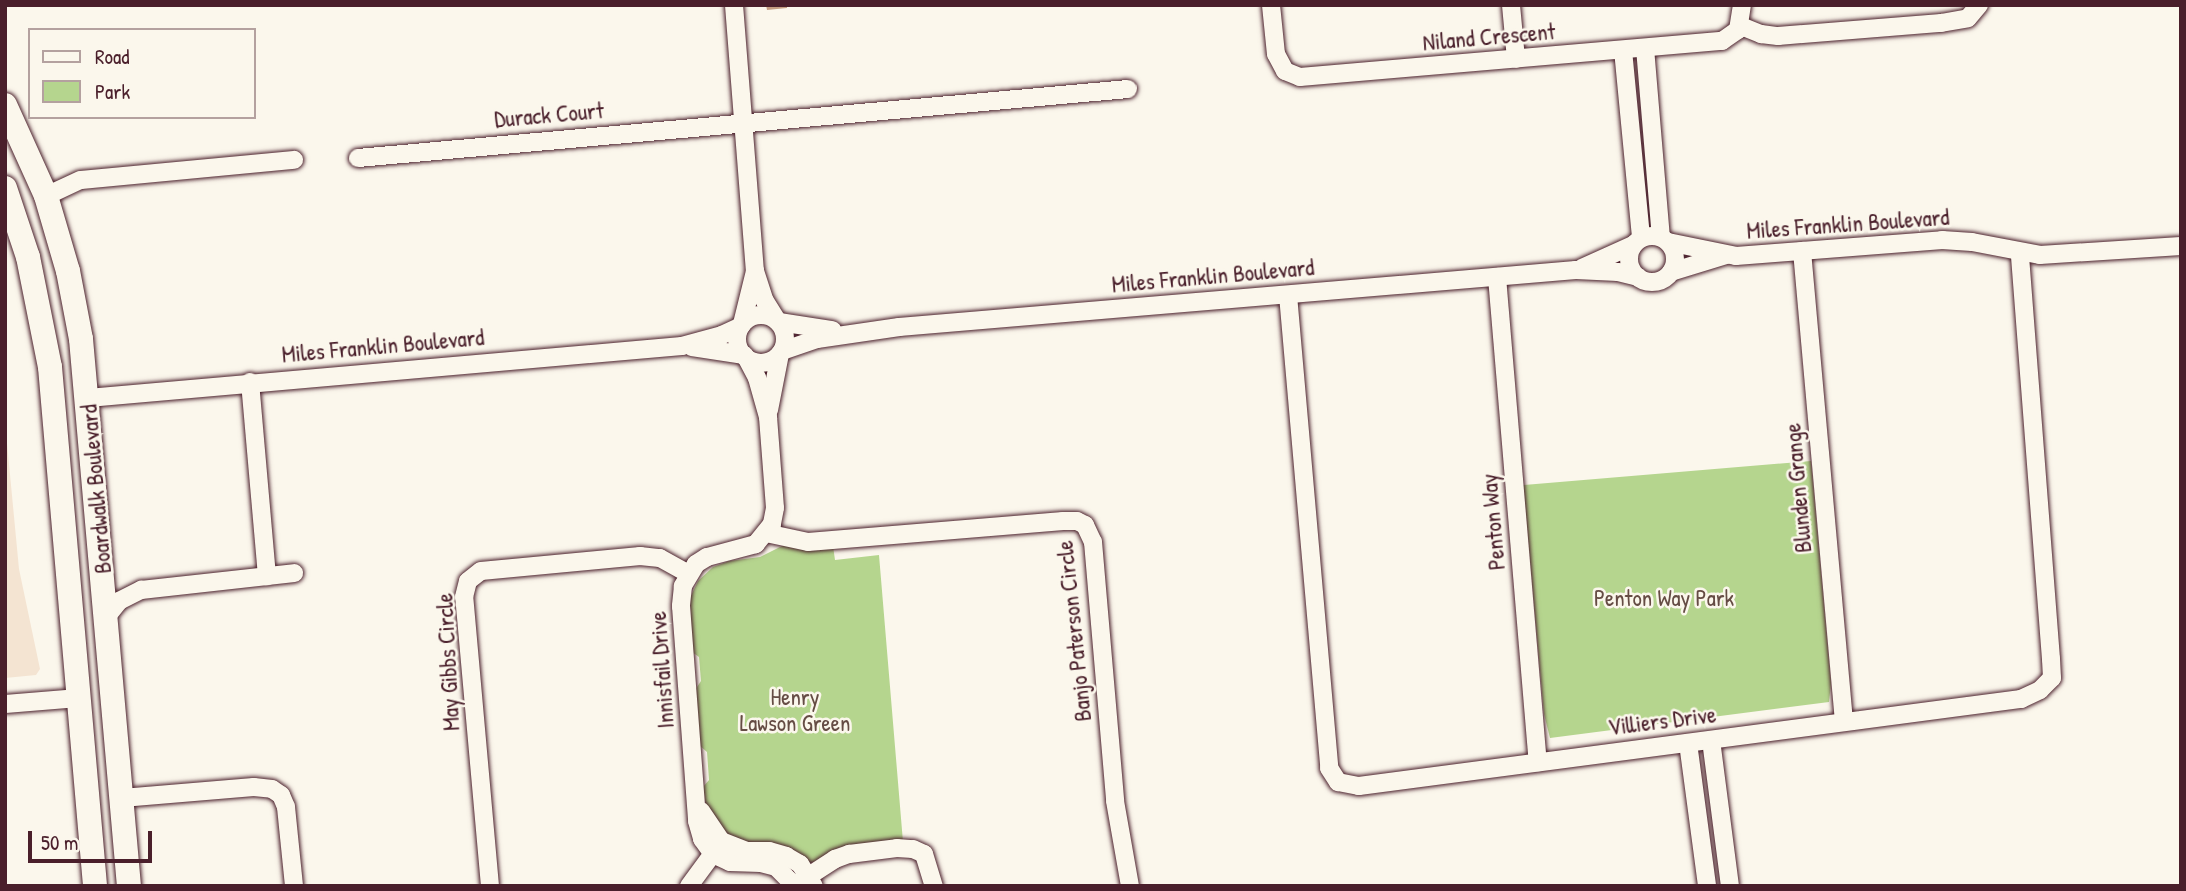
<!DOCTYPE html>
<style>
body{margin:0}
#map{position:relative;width:2186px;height:891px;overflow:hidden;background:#fbf7ec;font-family:"Patrick Hand",sans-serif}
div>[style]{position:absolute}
.built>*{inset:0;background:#f4e4d2}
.green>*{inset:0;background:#b5d58e}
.roads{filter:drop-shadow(0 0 2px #4a1f2b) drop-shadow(0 0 2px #4a1f2b)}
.minor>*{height:18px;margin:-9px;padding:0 9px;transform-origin:9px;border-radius:9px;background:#fbf7ec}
.minor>.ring{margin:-9px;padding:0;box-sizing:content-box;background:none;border:18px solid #fbf7ec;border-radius:50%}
.secondary>*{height:24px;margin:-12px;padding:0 12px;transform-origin:12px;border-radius:12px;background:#fbf7ec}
.wall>*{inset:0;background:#c59d81}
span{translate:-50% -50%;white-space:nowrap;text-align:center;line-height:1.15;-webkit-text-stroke:5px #fbf7ec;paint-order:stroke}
.street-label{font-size:23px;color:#4a1f2b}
.park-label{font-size:23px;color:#654c44}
.frame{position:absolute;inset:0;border:7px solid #4a1f2b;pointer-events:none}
.legend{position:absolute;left:28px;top:28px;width:228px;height:91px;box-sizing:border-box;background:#fbf7ec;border:2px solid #b4a19f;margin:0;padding:9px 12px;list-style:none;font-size:21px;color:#4a1f2b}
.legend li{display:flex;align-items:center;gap:14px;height:35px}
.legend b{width:35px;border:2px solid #b4a19f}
.scale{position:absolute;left:28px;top:831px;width:124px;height:32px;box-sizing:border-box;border:4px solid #4a1f2b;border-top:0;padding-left:9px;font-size:21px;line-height:24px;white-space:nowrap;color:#4a1f2b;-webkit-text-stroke:5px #fbf7ec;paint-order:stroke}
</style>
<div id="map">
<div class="built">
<div style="clip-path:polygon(5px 422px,19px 569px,40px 669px,36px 675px,5px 678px)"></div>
</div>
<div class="green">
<div style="clip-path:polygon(1811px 461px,1831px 683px,1829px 702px,1550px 738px,1544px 714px,1523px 485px)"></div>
<div style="clip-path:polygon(784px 545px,833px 546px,835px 560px,879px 555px,903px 842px,810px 863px,730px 840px,706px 806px,703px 787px,709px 780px,707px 752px,700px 746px,695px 690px,701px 681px,699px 657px,692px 652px,690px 598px,698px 581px,713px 567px,729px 561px,760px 557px)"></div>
</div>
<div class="roads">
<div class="minor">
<div style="left:734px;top:5px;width:267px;rotate:85.5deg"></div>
<div style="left:755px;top:271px;width:32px;rotate:72deg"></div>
<div style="left:765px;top:301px;width:22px;rotate:58deg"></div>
<div style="left:1271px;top:5px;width:49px;rotate:84.2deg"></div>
<div style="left:1276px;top:54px;width:19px;rotate:62deg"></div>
<div style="left:1285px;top:71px;width:16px;rotate:22deg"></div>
<div style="left:1300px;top:77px;width:424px;rotate:-4.9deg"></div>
<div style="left:1722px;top:41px;width:19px;rotate:-35deg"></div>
<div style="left:1738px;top:30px;width:25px;rotate:-81deg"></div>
<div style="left:1511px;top:5px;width:54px;rotate:84.7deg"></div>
<div style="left:1741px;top:26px;width:22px;rotate:22deg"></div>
<div style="left:1761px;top:34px;width:17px;rotate:7deg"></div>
<div style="left:1778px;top:36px;width:164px;rotate:-4.6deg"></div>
<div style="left:1941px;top:23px;width:27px;rotate:-10deg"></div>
<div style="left:1968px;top:18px;width:17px;rotate:-50deg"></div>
<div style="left:1645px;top:48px;width:190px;rotate:85.2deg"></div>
<div style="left:1623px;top:50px;width:189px;rotate:84.5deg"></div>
<div style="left:358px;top:158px;width:773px;rotate:-5.12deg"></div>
<div style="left:46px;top:196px;width:38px;rotate:-25deg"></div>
<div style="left:81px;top:180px;width:214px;rotate:-5.4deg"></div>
<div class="ring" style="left:1629px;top:236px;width:28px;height:28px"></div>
<div style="left:1668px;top:242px;width:69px;rotate:11.6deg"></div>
<div style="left:1736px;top:256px;width:207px;rotate:-4.4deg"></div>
<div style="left:1942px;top:240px;width:30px;rotate:4deg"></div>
<div style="left:1972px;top:242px;width:69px;rotate:10.8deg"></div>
<div style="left:2040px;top:255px;width:141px;rotate:-3.7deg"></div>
<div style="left:1802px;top:251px;width:472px;rotate:84.9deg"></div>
<div style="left:1582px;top:268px;width:56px;rotate:-24.3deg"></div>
<div style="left:1671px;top:272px;width:58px;rotate:-17.2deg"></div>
<div style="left:1497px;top:277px;width:487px;rotate:85.2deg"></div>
<div style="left:1288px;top:295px;width:475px;rotate:85deg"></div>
<div style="left:1329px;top:768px;width:17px;rotate:57deg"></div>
<div style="left:1338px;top:782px;width:21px;rotate:11deg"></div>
<div style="left:1359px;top:786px;width:668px;rotate:-7.49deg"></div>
<div style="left:2021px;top:699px;width:21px;rotate:-25deg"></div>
<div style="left:2040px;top:690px;width:17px;rotate:-45deg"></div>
<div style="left:2052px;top:678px;width:19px;rotate:-93deg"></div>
<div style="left:2051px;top:659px;width:407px;rotate:-94.4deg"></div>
<div class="ring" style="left:737px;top:315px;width:30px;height:30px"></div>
<div style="left:779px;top:322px;width:54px;rotate:8.6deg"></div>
<div style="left:742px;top:324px;width:55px;rotate:-76.2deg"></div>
<div style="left:692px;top:347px;width:53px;rotate:8.7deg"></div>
<div style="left:782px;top:351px;width:37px;rotate:-19deg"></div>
<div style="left:817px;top:339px;width:83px;rotate:-8.3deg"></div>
<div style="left:899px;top:327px;width:679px;rotate:-4.81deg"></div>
<div style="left:1576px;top:270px;width:42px;rotate:2.7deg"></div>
<div style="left:1618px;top:272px;width:21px;rotate:14deg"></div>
<div style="left:746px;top:357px;width:24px;rotate:62deg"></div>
<div style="left:757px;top:378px;width:41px;rotate:74.2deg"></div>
<div style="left:768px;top:417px;width:91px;rotate:85.6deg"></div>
<div style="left:775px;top:508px;width:16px;rotate:101deg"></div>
<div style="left:772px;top:524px;width:26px;rotate:129deg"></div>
<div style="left:756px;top:544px;width:51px;rotate:165.1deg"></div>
<div style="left:707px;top:557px;width:13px;rotate:148deg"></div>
<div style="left:696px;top:564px;width:26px;rotate:121deg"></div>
<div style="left:683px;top:586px;width:20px;rotate:96deg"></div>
<div style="left:681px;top:606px;width:216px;rotate:85.7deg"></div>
<div style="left:697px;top:821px;width:19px;rotate:74deg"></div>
<div style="left:702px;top:839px;width:19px;rotate:54deg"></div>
<div style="left:713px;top:854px;width:19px;rotate:25deg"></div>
<div style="left:730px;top:862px;width:31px;rotate:2deg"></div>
<div style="left:761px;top:863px;width:16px;rotate:15deg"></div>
<div style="left:776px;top:867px;width:27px;rotate:45deg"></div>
<div style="left:250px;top:382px;width:195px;rotate:85deg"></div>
<div style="left:88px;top:398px;width:596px;rotate:-5deg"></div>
<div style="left:682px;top:346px;width:41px;rotate:-15.4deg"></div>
<div style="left:722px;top:335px;width:21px;rotate:-25deg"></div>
<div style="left:769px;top:410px;width:57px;rotate:-78.9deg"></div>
<div style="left:766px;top:533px;width:43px;rotate:12.1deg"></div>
<div style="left:808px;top:542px;width:256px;rotate:-4.7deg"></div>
<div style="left:1063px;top:521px;width:14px"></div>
<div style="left:1077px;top:521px;width:9px;rotate:27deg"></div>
<div style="left:1085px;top:525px;width:19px;rotate:65deg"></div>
<div style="left:1093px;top:542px;width:260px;rotate:85.1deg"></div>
<div style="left:1115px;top:801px;width:86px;rotate:80deg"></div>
<div style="left:107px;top:616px;width:19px;rotate:-51deg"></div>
<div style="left:119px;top:601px;width:25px;rotate:-27deg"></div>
<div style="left:141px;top:590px;width:154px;rotate:-6.3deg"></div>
<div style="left:5px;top:704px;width:74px;rotate:-4.6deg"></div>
<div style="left:1711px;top:740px;width:147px;rotate:82.6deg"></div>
<div style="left:1688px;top:743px;width:144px;rotate:82.4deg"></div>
<div style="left:122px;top:798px;width:132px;rotate:-4.8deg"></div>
<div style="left:254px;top:787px;width:18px;rotate:6deg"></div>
<div style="left:272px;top:789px;width:11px;rotate:34deg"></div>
<div style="left:281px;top:795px;width:13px;rotate:67deg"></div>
<div style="left:286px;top:807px;width:79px;rotate:84.2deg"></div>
<div style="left:701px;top:811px;width:36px;rotate:56deg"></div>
<div style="left:721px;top:841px;width:28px;rotate:21deg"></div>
<div style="left:747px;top:851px;width:22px"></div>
<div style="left:769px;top:851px;width:18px;rotate:16deg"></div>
<div style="left:786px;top:856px;width:16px;rotate:30deg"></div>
<div style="left:800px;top:864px;width:26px;rotate:58deg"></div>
<div style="left:795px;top:885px;width:48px;rotate:-33deg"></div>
<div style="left:835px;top:859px;width:15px;rotate:-20deg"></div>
<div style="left:849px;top:854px;width:48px;rotate:-7.1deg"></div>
<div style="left:897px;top:848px;width:16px;rotate:4deg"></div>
<div style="left:913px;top:849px;width:12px;rotate:24deg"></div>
<div style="left:924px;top:854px;width:34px;rotate:73deg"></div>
<div style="left:490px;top:886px;width:290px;rotate:-95.1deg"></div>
<div style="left:464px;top:597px;width:16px;rotate:-76deg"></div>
<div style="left:468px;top:581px;width:16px;rotate:-38deg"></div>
<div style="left:481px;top:571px;width:160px;rotate:-5.4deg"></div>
<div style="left:640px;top:556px;width:20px;rotate:6deg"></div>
<div style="left:660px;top:558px;width:33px;rotate:29deg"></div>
<div style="left:689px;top:886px;width:52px;rotate:-53.6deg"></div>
</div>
<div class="secondary">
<div style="left:5px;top:105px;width:100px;rotate:65.7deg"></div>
<div style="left:46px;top:196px;width:78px;rotate:73.7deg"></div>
<div style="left:68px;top:271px;width:69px;rotate:79.2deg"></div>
<div style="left:81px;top:339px;width:549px;rotate:84.99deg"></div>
<div style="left:5px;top:188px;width:73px;rotate:71.6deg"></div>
<div style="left:28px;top:257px;width:112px;rotate:78.7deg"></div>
<div style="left:50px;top:367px;width:521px;rotate:85.04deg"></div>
</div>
</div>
<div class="wall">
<div style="clip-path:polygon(766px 5px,787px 5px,787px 8px,767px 10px)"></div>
</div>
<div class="street-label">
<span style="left:1489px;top:37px;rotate:-5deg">Niland Crescent</span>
<span style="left:549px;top:115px;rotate:-5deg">Durack Court</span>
<span style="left:1848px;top:224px;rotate:-4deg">Miles Franklin Boulevard</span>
<span style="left:1213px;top:276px;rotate:-5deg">Miles Franklin Boulevard</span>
<span style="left:383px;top:346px;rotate:-5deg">Miles Franklin Boulevard</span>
<span style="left:1798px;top:488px;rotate:-95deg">Blunden Grange</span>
<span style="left:96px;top:489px;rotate:-95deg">Boardwalk Boulevard</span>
<span style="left:1493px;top:522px;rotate:-95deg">Penton Way</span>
<span style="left:1074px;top:631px;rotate:-96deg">Banjo Paterson Circle</span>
<span style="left:448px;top:662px;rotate:-93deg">May Gibbs Circle</span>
<span style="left:662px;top:670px;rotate:-94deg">Innisfail Drive</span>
<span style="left:1662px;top:721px;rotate:-7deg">Villiers Drive</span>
</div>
<div class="park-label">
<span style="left:1664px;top:598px">Penton Way Park</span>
<span style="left:795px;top:710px">Henry<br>Lawson Green</span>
</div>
<div class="frame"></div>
<ul class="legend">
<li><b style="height:9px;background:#fbf7ec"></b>Road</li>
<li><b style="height:19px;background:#b5d58e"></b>Park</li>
</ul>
<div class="scale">50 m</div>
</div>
